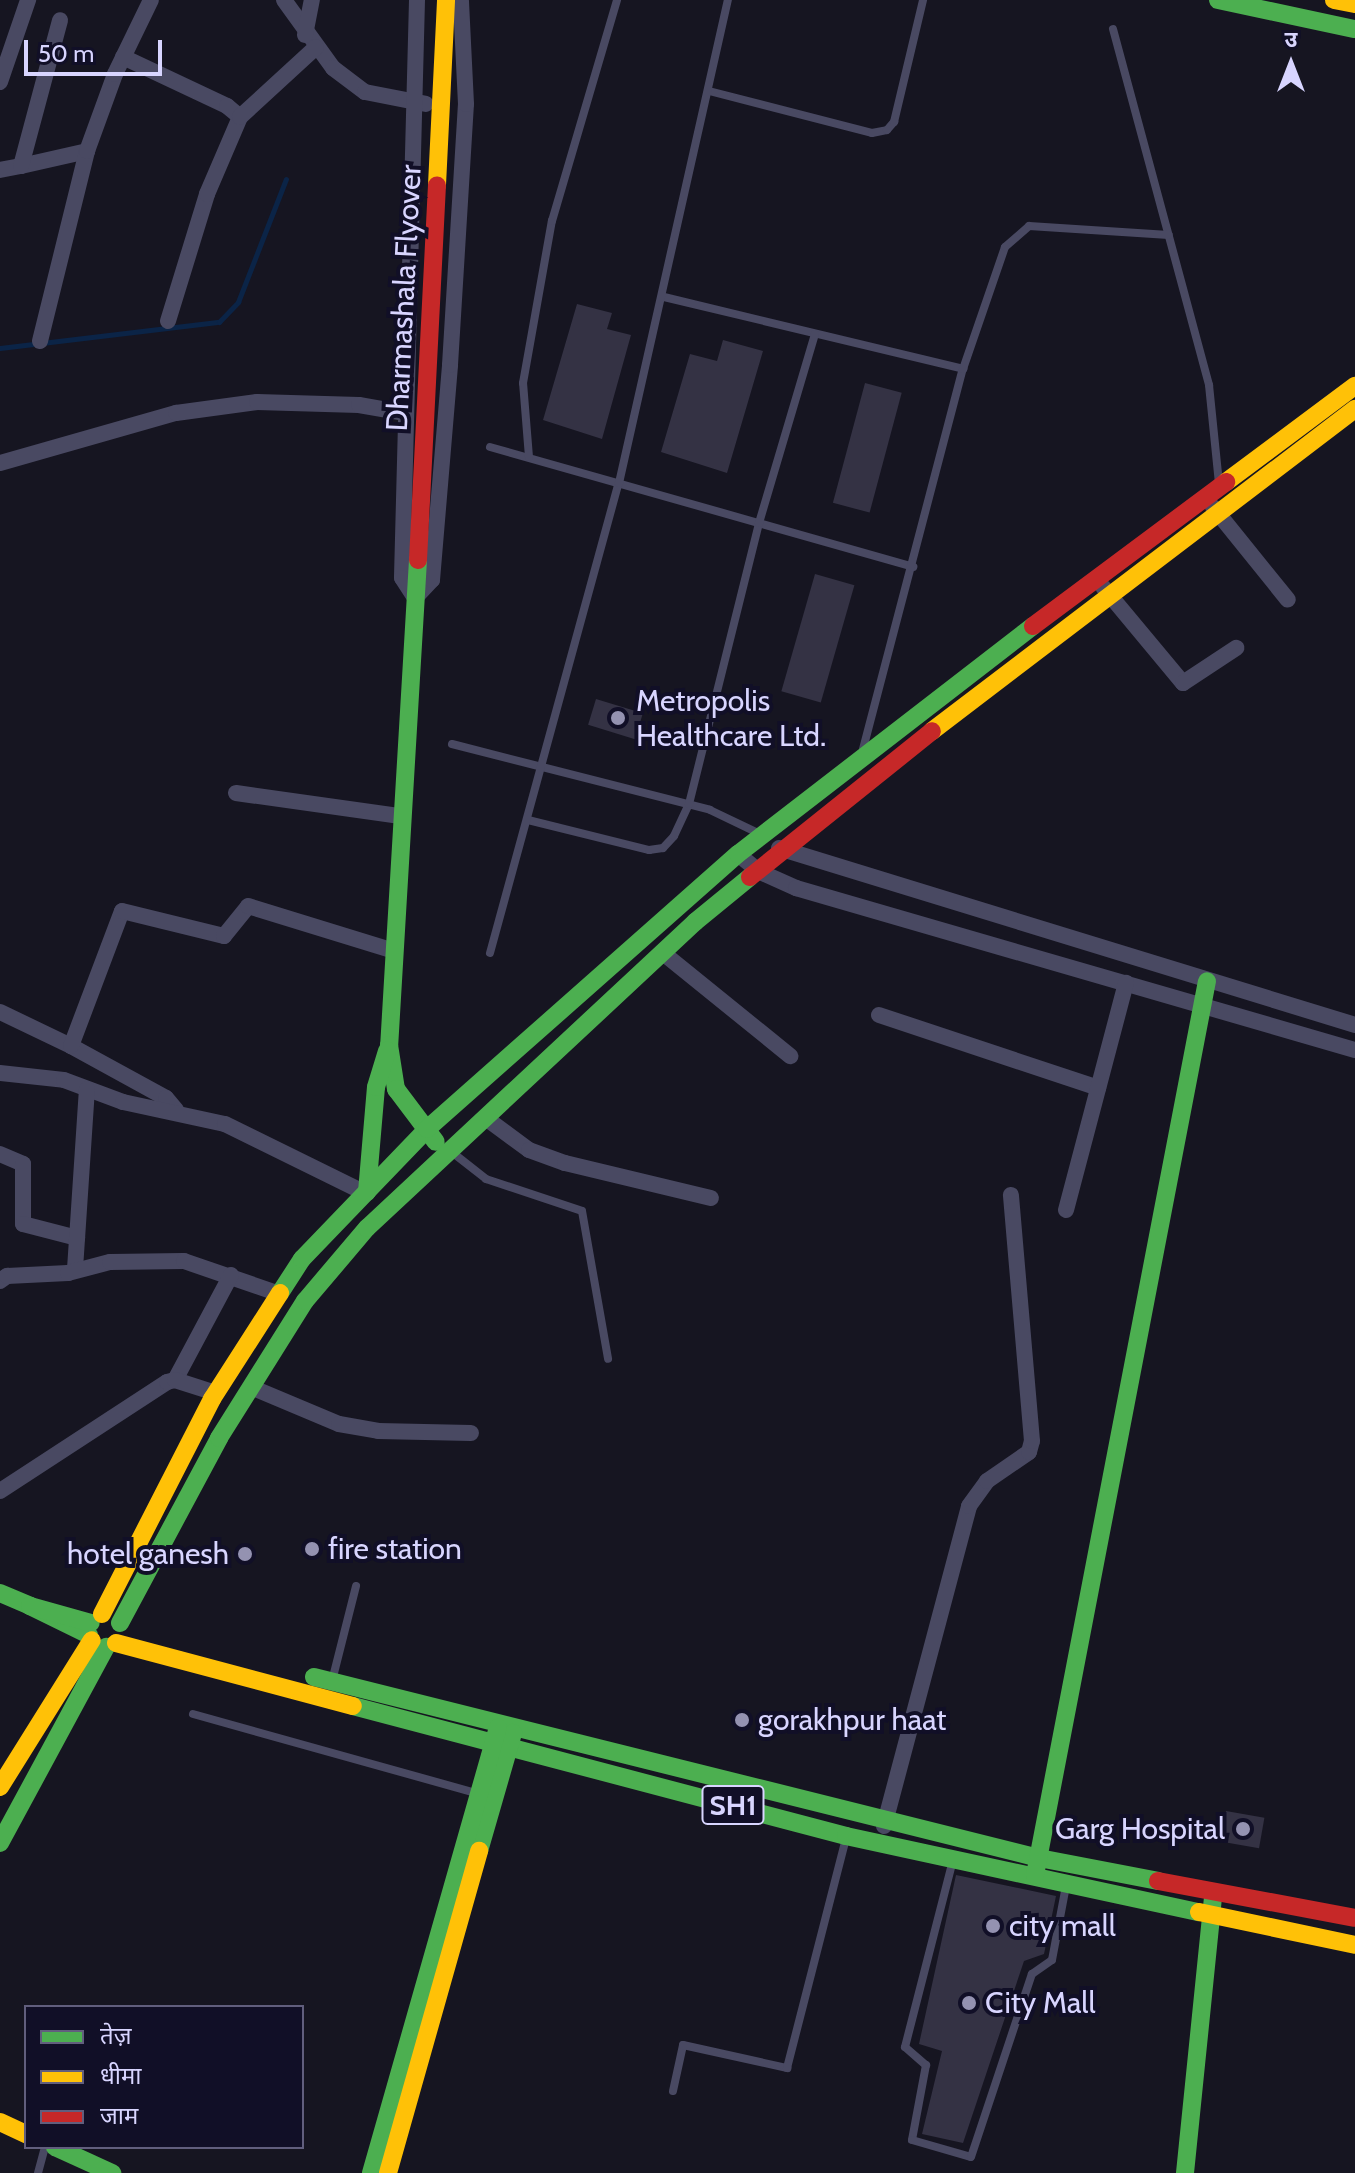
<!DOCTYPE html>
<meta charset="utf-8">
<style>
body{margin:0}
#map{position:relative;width:1355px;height:2173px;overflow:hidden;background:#161521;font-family:Cabin,"Noto Sans Devanagari",sans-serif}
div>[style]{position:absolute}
.stream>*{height:5px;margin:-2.5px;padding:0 2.5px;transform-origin:2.5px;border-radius:2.5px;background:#0b2447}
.building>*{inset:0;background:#343244;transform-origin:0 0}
.lane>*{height:8px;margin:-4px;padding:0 4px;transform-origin:4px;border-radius:4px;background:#494962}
.street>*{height:16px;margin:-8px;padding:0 8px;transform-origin:8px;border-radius:8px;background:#494962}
.fast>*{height:18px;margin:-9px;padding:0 9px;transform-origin:9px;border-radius:9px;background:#4caf50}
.slow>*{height:18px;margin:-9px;padding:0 9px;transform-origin:9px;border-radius:9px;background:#ffc107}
.jam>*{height:18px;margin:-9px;padding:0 9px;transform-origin:9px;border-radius:9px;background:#c62828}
.slow-bridge>*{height:18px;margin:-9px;padding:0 9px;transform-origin:9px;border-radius:9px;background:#ffc107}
.jam-bridge>*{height:18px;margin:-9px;padding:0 9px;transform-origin:9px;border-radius:9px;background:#c62828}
.dots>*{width:22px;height:22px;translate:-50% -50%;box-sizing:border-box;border:4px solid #110f27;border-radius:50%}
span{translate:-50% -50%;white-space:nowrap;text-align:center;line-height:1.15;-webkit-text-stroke:8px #110f27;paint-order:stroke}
.shield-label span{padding:2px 6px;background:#110f27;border:2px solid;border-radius:6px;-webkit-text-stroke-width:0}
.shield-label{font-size:28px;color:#d8d5ff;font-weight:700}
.street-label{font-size:30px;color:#d8d5ff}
.poi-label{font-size:30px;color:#d8d5ff}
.left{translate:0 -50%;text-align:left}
.right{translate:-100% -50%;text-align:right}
.legend{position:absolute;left:24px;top:2005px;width:280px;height:144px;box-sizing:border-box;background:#110f27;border:2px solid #615e7d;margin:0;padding:10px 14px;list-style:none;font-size:24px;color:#d8d5ff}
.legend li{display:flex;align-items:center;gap:16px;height:40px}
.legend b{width:40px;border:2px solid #615e7d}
.north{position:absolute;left:1251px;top:24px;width:80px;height:80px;-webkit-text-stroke:6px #110f27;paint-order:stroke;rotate:0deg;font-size:22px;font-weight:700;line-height:32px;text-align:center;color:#d8d5ff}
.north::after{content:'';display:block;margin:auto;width:28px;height:36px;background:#d8d5ff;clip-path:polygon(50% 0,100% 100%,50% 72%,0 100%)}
.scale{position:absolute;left:24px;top:40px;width:138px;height:36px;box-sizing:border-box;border:4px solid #d8d5ff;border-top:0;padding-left:10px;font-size:24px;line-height:28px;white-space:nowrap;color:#d8d5ff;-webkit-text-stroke:6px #110f27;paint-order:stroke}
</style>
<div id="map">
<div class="stream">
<div style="left:0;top:348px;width:221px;rotate:-6.8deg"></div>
<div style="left:219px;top:322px;width:28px;rotate:-46deg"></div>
<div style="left:238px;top:302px;width:132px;rotate:-68.7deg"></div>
</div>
<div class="building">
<div style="clip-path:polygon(577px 304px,612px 313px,607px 329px,631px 335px,602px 439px,543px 420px)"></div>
<div style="clip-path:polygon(723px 340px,763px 351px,727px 473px,661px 452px,690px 354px,717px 361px)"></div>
<div style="left:865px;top:383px;width:38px;height:124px;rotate:15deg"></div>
<div style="left:815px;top:574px;width:41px;height:122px;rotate:16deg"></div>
<div style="left:596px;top:699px;width:49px;height:27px;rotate:17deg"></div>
<div style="left:1226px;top:1811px;width:39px;height:31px;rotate:10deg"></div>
<div style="clip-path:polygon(956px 1875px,1056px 1896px,1044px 1954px,1024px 1961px,963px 2143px,922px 2134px,942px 2051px,919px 2044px)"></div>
</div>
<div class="lane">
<div style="left:1113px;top:29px;width:369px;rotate:74.9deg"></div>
<div style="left:1209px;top:385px;width:99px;rotate:84.2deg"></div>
<div style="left:709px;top:91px;width:168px;rotate:14.4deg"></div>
<div style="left:872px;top:133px;width:15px;rotate:-11deg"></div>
<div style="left:887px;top:130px;width:11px;rotate:-49deg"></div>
<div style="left:894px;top:122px;width:125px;rotate:-76.6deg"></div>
<div style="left:664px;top:297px;width:308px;rotate:13.5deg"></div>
<div style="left:490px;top:447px;width:440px;rotate:15.8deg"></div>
<div style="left:529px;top:457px;width:74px;rotate:-94.6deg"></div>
<div style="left:523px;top:383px;width:165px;rotate:-79.9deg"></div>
<div style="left:552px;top:221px;width:230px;rotate:-73.6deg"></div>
<div style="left:452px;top:744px;width:266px;rotate:14.3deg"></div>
<div style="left:710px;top:810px;width:53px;rotate:25.6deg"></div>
<div style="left:863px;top:749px;width:393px;rotate:-75.3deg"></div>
<div style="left:963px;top:369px;width:129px;rotate:-71deg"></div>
<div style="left:1005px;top:247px;width:32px;rotate:-41deg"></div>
<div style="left:1029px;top:226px;width:140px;rotate:3.7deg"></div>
<div style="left:528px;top:820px;width:125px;rotate:13.9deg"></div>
<div style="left:649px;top:850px;width:14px;rotate:-8deg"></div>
<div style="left:663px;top:848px;width:16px;rotate:-47deg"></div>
<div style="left:674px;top:836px;width:35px;rotate:-65deg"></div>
<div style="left:689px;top:804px;width:290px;rotate:-76deg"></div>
<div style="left:759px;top:523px;width:197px;rotate:-73.5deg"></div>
<div style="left:490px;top:953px;width:487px;rotate:-74.7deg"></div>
<div style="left:619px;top:483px;width:495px;rotate:-77.3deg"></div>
<div style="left:453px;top:1153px;width:42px;rotate:38.2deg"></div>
<div style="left:486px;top:1179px;width:101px;rotate:18.4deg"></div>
<div style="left:582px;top:1211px;width:150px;rotate:80deg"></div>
<div style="left:332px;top:1681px;width:98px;rotate:-75.8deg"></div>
<div style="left:193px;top:1714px;width:294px;rotate:15.6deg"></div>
<div style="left:953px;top:1860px;width:193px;rotate:104.4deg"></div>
<div style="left:905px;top:2047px;width:28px;rotate:41deg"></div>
<div style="left:926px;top:2065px;width:76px;rotate:100.6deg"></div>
<div style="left:912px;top:2140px;width:61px;rotate:16.1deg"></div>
<div style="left:971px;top:2157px;width:193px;rotate:-71.6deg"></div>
<div style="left:1032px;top:1974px;width:24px;rotate:-35deg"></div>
<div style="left:1052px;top:1960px;width:75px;rotate:-79.3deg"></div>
<div style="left:673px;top:2091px;width:47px;rotate:-77.7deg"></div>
<div style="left:683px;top:2045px;width:107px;rotate:12.5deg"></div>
<div style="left:787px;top:2068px;width:237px;rotate:-75.6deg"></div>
<div style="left:38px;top:2173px;width:27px;rotate:-75deg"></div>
</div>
<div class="street">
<div style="left:284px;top:0;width:84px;rotate:54.2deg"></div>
<div style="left:333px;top:68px;width:40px;rotate:37deg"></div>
<div style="left:365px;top:92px;width:62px;rotate:11.1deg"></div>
<div style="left:417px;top:0;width:578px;rotate:91.49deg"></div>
<div style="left:402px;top:578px;width:24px;rotate:57deg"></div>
<div style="left:415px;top:598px;width:25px;rotate:-47deg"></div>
<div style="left:432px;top:580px;width:216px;rotate:-85.2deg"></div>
<div style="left:450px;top:365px;width:261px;rotate:-86.5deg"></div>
<div style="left:466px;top:104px;width:104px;rotate:-92.8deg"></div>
<div style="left:305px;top:35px;width:36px;rotate:-79deg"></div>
<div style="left:123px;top:57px;width:115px;rotate:25.2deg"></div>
<div style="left:227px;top:106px;width:17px;rotate:40deg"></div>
<div style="left:0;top:82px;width:87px;rotate:-71.1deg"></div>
<div style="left:21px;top:166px;width:68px;rotate:-12.8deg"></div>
<div style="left:0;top:170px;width:21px;rotate:-11deg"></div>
<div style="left:21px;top:166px;width:151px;rotate:-75deg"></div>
<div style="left:168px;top:321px;width:133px;rotate:-72.9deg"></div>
<div style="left:207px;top:194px;width:84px;rotate:-66.8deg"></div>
<div style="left:240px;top:117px;width:103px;rotate:-42.6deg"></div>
<div style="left:40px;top:341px;width:196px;rotate:-76.1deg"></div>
<div style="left:87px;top:151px;width:82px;rotate:-70deg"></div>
<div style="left:115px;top:74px;width:82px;rotate:-64.1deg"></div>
<div style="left:0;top:463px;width:183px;rotate:-15.9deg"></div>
<div style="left:176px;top:413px;width:82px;rotate:-7.7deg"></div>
<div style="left:257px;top:402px;width:102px;rotate:1.7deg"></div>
<div style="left:359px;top:405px;width:47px;rotate:9.9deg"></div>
<div style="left:1213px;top:507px;width:119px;rotate:51.1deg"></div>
<div style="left:1103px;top:587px;width:125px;rotate:50.2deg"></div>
<div style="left:1183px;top:683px;width:64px;rotate:-33.4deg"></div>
<div style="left:236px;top:793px;width:166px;rotate:8deg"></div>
<div style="left:779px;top:848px;width:603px;rotate:17.08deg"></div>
<div style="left:738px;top:854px;width:26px;rotate:40deg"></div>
<div style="left:758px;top:871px;width:42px;rotate:24.1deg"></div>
<div style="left:796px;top:888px;width:582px;rotate:16.16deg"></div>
<div style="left:663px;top:953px;width:164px;rotate:39deg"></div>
<div style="left:0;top:1012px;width:79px;rotate:25.6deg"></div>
<div style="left:71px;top:1046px;width:108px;rotate:28.7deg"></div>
<div style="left:166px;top:1098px;width:16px;rotate:50deg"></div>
<div style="left:879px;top:1015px;width:231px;rotate:18.4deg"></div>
<div style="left:71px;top:1046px;width:144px;rotate:-69.3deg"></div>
<div style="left:122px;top:911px;width:105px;rotate:13.8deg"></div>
<div style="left:224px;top:936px;width:38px;rotate:-51deg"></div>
<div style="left:248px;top:906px;width:150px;rotate:17.1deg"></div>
<div style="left:0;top:1073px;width:64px;rotate:6.2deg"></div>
<div style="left:64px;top:1080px;width:63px;rotate:20.4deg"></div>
<div style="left:123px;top:1102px;width:104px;rotate:12.2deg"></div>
<div style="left:225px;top:1124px;width:154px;rotate:26.2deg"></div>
<div style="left:487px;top:1119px;width:52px;rotate:36.4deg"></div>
<div style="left:529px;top:1150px;width:38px;rotate:20deg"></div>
<div style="left:565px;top:1163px;width:150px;rotate:13.5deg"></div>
<div style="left:0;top:1154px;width:25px;rotate:23deg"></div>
<div style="left:23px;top:1164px;width:60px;rotate:90deg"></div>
<div style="left:23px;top:1224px;width:56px;rotate:14.5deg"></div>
<div style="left:1066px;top:1210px;width:235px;rotate:-75.2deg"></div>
<div style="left:75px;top:1269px;width:180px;rotate:-86.2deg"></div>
<div style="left:0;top:1281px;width:9px;rotate:-36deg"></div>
<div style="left:7px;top:1276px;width:61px;rotate:-2.8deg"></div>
<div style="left:68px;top:1273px;width:43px;rotate:-14.7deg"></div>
<div style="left:110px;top:1262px;width:74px;rotate:-0.8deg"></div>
<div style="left:184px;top:1261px;width:102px;rotate:19deg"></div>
<div style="left:175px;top:1380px;width:119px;rotate:-61.9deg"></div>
<div style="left:251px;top:1387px;width:95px;rotate:22.8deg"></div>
<div style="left:339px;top:1424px;width:40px;rotate:10deg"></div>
<div style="left:378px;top:1431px;width:93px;rotate:1.2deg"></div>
<div style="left:0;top:1491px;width:199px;rotate:-33.1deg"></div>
<div style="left:167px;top:1382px;width:8px;rotate:-14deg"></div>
<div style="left:175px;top:1380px;width:43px;rotate:17.6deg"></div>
<div style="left:884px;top:1826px;width:331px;rotate:-75.1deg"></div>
<div style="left:969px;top:1506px;width:31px;rotate:-54deg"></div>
<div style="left:987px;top:1481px;width:51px;rotate:-34.6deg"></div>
<div style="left:1029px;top:1452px;width:11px;rotate:-75deg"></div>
<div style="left:1032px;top:1441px;width:247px;rotate:-94.9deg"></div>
</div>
<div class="fast">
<div style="left:1218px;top:0;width:140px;rotate:12deg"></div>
<div style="left:418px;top:560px;width:486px;rotate:93.4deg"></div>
<div style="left:389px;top:1045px;width:45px;rotate:81deg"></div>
<div style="left:396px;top:1089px;width:66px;rotate:53deg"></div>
<div style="left:367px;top:1192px;width:105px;rotate:-85.1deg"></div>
<div style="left:376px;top:1087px;width:38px;rotate:-73deg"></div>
<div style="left:280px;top:1293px;width:40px;rotate:-57.1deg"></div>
<div style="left:302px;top:1259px;width:180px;rotate:-46.1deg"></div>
<div style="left:427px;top:1129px;width:415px;rotate:-41.5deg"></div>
<div style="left:738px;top:854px;width:373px;rotate:-37.7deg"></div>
<div style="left:0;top:1593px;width:33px;rotate:23deg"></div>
<div style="left:120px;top:1623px;width:210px;rotate:-61.8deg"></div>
<div style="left:219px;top:1438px;width:162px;rotate:-57.9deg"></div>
<div style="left:305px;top:1301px;width:96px;rotate:-49.7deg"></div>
<div style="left:367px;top:1228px;width:449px;rotate:-43deg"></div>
<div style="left:695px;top:922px;width:71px;rotate:-39.3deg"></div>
<div style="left:89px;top:1635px;width:66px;rotate:-153.8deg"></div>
<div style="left:30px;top:1606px;width:63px;rotate:15.6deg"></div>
<div style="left:314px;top:1677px;width:747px;rotate:14.02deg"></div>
<div style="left:1039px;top:1858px;width:121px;rotate:10.9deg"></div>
<div style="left:353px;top:1706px;width:510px;rotate:14.77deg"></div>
<div style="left:846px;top:1836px;width:361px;rotate:12.2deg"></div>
<div style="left:0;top:1843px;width:223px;rotate:-61.6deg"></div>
<div style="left:479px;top:1851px;width:123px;rotate:-73.9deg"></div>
<div style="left:1035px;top:1875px;width:910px;rotate:-79.11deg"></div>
<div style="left:55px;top:2147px;width:63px;rotate:24.5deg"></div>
<div style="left:371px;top:2173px;width:463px;rotate:-74.1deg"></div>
<div style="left:1185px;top:2173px;width:278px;rotate:-84.2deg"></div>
</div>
<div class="slow">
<div style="left:1334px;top:0;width:21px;rotate:11deg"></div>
<div style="left:1226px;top:482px;width:161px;rotate:-36.7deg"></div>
<div style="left:932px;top:731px;width:532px;rotate:-37.28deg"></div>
<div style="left:102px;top:1614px;width:242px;rotate:-62.9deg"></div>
<div style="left:212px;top:1399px;width:126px;rotate:-57.3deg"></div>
<div style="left:116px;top:1643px;width:245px;rotate:14.9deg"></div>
<div style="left:0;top:1787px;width:173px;rotate:-58deg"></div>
<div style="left:1199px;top:1912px;width:159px;rotate:11.9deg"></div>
<div style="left:0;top:2122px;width:29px;rotate:25deg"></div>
<div style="left:388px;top:2173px;width:335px;rotate:-74.2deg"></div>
</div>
<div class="jam">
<div style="left:1033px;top:626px;width:241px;rotate:-36.7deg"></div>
<div style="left:750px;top:877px;width:233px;rotate:-38.7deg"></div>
<div style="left:1158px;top:1881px;width:200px;rotate:10.6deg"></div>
</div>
<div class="slow-bridge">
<div style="left:437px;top:185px;width:185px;rotate:-87.2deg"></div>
</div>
<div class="jam-bridge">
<div style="left:418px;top:560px;width:375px;rotate:-87.1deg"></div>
</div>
<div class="dots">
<div style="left:618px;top:718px;background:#9492b1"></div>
<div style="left:312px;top:1549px;background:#9492b1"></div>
<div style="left:245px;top:1554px;background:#9492b1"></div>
<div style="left:742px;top:1720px;background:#9492b1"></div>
<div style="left:1243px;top:1829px;background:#9492b1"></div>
<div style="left:993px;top:1926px;background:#9492b1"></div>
<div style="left:969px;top:2003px;background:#9492b1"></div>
</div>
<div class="shield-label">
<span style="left:733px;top:1805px">SH1</span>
</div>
<div class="street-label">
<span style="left:404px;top:298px;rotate:-87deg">Dharmashala Flyover</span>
</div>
<div class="poi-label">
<span class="left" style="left:636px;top:718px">Metropolis<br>Healthcare Ltd.</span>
<span class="left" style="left:328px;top:1549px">fire station</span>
<span class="right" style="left:229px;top:1554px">hotel ganesh</span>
<span class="left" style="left:758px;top:1720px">gorakhpur haat</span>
<span class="right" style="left:1225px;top:1829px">Garg Hospital</span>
<span class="left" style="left:1009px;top:1926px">city mall</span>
<span class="left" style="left:985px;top:2003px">City Mall</span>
</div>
<ul class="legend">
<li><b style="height:10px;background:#4caf50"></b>तेज़</li>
<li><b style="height:10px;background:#ffc107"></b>धीमा</li>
<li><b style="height:10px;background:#c62828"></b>जाम</li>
</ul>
<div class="north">उ</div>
<div class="scale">50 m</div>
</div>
